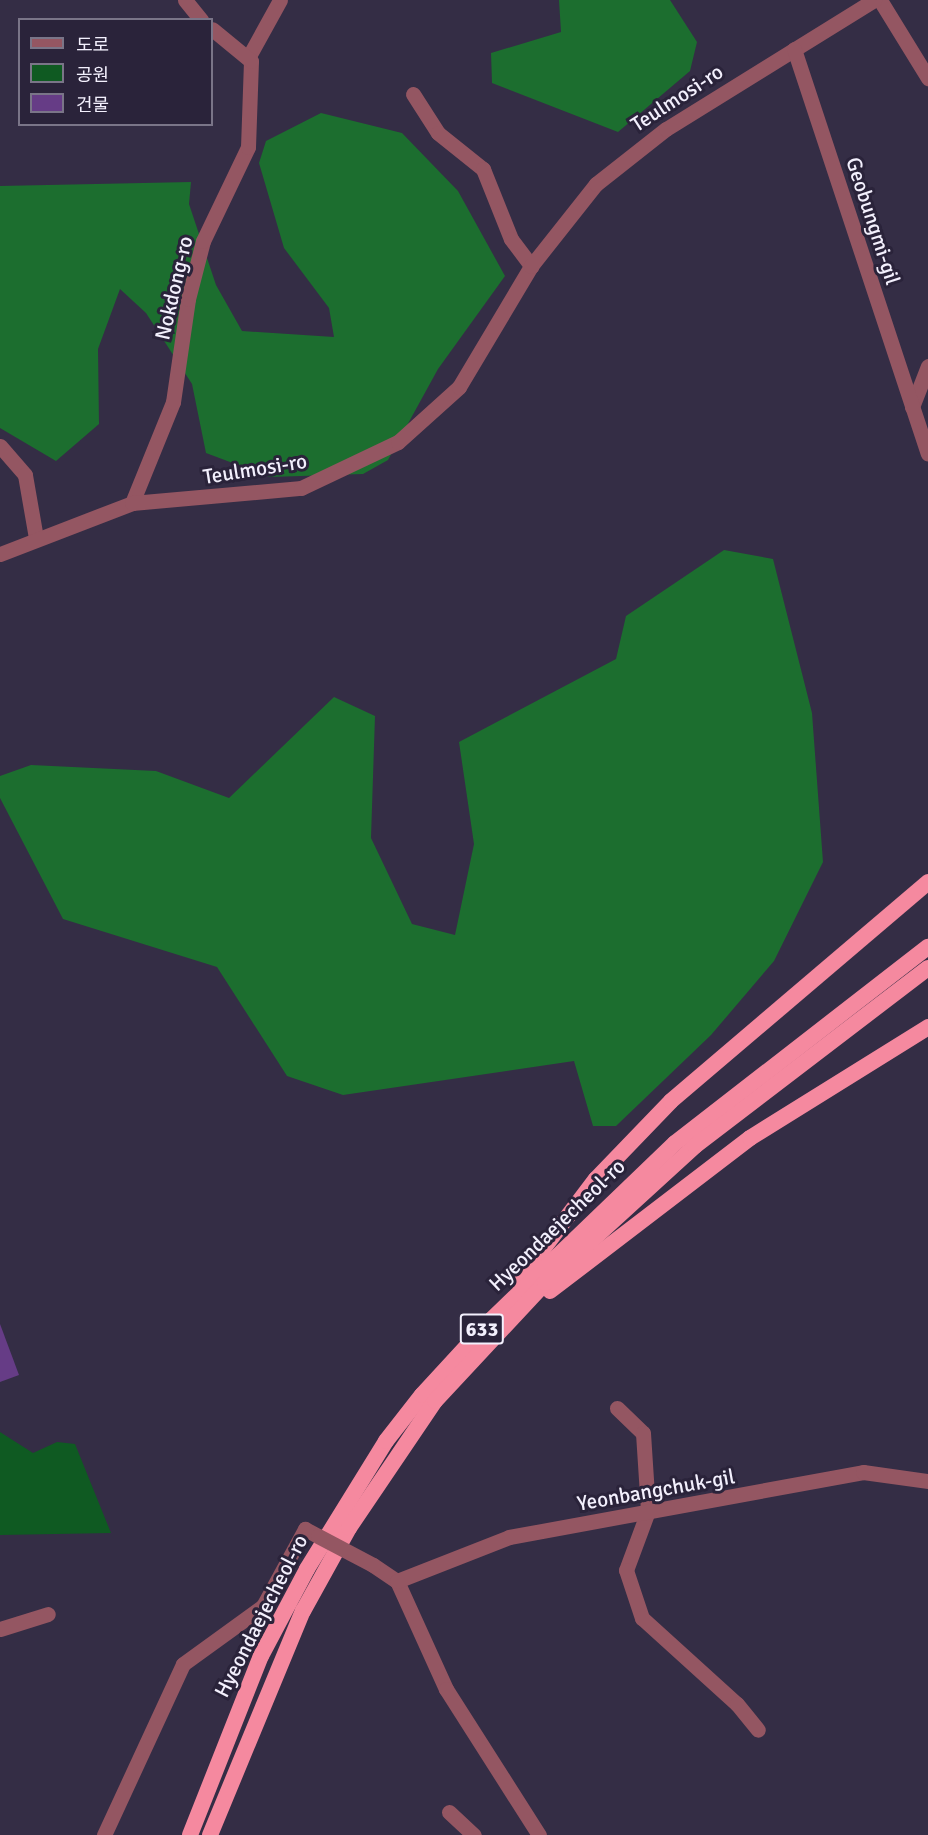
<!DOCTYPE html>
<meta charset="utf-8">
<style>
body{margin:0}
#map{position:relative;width:928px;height:1835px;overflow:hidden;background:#342d45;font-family:Signika,"Noto Sans KR",sans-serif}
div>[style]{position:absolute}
.green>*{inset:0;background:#0f5a22}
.forest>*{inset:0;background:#1c6e2f}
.building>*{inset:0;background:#663c86}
.minor>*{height:15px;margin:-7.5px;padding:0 7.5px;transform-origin:7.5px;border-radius:7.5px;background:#945662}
.tertiary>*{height:15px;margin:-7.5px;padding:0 7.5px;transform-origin:7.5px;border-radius:7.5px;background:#945662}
.trunk>*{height:16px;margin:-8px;padding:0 8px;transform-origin:8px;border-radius:8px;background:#f5899f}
.minor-bridge>*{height:15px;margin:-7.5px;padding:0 7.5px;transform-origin:7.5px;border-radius:7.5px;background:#945662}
span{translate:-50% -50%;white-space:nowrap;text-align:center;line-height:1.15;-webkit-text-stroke:6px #2a233a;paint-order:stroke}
.shield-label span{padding:2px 4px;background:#2a233a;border:2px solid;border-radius:4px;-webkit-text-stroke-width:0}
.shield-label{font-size:20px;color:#f3f0fd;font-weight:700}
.street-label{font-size:21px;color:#f3f0fd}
.legend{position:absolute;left:18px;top:18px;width:195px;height:108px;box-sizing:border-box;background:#2a233a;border:2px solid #7a7588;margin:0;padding:8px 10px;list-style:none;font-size:18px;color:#f3f0fd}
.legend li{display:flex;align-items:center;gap:12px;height:30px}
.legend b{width:30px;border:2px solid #7a7588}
</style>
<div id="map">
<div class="green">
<div style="clip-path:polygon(0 1432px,33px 1453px,57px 1442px,75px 1444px,111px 1533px,0 1535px)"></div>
</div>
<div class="forest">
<div style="clip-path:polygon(559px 0,670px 0,697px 42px,690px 71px,618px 132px,492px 83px,491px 53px,561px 32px)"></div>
<div style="clip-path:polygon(321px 113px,402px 133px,458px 191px,505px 276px,438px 369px,388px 460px,363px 474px,270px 477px,206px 453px,192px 384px,146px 313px,120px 289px,98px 349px,99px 424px,56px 461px,0 428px,0 186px,191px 182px,189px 204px,216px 285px,242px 331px,334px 337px,329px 308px,284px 248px,259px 163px,266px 141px)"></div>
<div style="clip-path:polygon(724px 550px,773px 559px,812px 713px,823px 862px,774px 961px,711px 1035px,616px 1126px,593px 1126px,574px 1061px,343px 1095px,287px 1076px,217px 967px,63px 919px,0 798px,0 776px,31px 765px,156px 771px,229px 798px,334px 697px,375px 716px,371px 838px,412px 924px,455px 935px,474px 844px,459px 742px,616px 659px,626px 616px)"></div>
</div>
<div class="building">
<div style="clip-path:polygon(0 1324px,19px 1375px,0 1382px)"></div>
</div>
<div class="minor">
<div style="left:185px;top:0;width:26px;rotate:51deg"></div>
<div style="left:880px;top:0;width:92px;rotate:58.4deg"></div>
<div style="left:248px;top:58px;width:66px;rotate:-61.1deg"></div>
<div style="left:413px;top:94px;width:46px;rotate:57.3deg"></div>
<div style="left:438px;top:133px;width:58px;rotate:38.7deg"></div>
<div style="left:483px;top:169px;width:75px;rotate:68.2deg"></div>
<div style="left:511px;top:239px;width:34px;rotate:53deg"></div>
<div style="left:912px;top:407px;width:44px;rotate:-68.7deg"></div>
<div style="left:0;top:446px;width:38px;rotate:49deg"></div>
<div style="left:25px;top:475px;width:64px;rotate:80.1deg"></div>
<div style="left:132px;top:503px;width:109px;rotate:-67.9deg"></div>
<div style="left:173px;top:402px;width:104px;rotate:-81.7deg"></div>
<div style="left:188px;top:299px;width:60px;rotate:-75.5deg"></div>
<div style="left:203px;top:241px;width:104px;rotate:-64.4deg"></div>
<div style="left:248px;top:147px;width:86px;rotate:-88deg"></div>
<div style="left:251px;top:61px;width:50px;rotate:-140.6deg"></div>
<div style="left:0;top:554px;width:142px;rotate:-21.1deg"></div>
<div style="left:132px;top:503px;width:170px;rotate:-5.1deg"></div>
<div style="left:301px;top:488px;width:107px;rotate:-25.4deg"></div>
<div style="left:398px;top:442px;width:82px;rotate:-42deg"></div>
<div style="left:459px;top:387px;width:141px;rotate:-59.2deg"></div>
<div style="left:531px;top:266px;width:105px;rotate:-51.6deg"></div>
<div style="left:596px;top:184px;width:89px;rotate:-38.2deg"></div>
<div style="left:666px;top:129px;width:245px;rotate:-31.8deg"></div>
<div style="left:617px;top:1408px;width:36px;rotate:44deg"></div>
<div style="left:643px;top:1433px;width:78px;rotate:86.3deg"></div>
<div style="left:648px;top:1511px;width:63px;rotate:110.4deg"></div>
<div style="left:626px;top:1570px;width:51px;rotate:71.6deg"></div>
<div style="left:642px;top:1618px;width:128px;rotate:42.2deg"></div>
<div style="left:737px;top:1704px;width:33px;rotate:51deg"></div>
<div style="left:373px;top:1565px;width:29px;rotate:34deg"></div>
<div style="left:397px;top:1581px;width:119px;rotate:65.6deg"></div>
<div style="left:446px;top:1689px;width:173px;rotate:57.5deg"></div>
<div style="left:397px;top:1581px;width:120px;rotate:-21.4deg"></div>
<div style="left:509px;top:1537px;width:360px;rotate:-10.4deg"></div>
<div style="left:863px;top:1472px;width:66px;rotate:7.9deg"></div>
<div style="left:0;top:1629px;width:50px;rotate:-17.4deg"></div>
<div style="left:449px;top:1812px;width:34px;rotate:43deg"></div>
<div style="left:104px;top:1835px;width:188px;rotate:-65.2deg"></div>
<div style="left:183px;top:1664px;width:99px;rotate:-35.9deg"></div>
<div style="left:263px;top:1606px;width:88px;rotate:-61.4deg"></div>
<div style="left:305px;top:1529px;width:15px;rotate:28deg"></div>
</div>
<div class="tertiary">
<div style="left:794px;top:49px;width:426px;rotate:71.7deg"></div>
</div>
<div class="trunk">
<div style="left:518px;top:1282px;width:129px;rotate:-52.9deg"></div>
<div style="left:596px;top:1179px;width:108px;rotate:-46.1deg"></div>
<div style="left:671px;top:1101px;width:338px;rotate:-40.4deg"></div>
<div style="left:550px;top:1291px;width:252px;rotate:-37.4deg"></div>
<div style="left:750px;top:1138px;width:210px;rotate:-31.9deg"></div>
<div style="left:190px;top:1835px;width:193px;rotate:-68.4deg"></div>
<div style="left:261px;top:1656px;width:98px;rotate:-62.1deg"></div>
<div style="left:307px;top:1569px;width:150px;rotate:-58.3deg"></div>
<div style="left:386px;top:1441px;width:58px;rotate:-52deg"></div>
<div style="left:422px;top:1395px;width:102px;rotate:-47.4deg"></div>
<div style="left:491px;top:1320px;width:255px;rotate:-43.9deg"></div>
<div style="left:675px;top:1143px;width:320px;rotate:-37.8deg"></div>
<div style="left:210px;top:1835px;width:243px;rotate:-67.5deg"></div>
<div style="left:303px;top:1611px;width:95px;rotate:-61deg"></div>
<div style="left:349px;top:1528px;width:153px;rotate:-55.9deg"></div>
<div style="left:435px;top:1401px;width:161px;rotate:-47deg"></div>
<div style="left:545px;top:1283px;width:203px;rotate:-42.4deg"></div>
<div style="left:695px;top:1146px;width:293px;rotate:-37.4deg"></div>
</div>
<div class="minor-bridge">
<div style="left:318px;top:1536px;width:62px;rotate:27.8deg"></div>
</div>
<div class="shield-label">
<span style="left:482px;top:1329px">633</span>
</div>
<div class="street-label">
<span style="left:677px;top:98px;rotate:-33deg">Teulmosi-ro</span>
<span style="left:873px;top:221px;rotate:72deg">Geobungmi-gil</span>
<span style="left:174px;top:288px;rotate:-77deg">Nokdong-ro</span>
<span style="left:255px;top:469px;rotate:-9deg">Teulmosi-ro</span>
<span style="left:557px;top:1225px;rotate:-44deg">Hyeondaejecheol-ro</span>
<span style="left:656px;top:1490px;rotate:-10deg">Yeonbangchuk-gil</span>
<span style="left:261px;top:1616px;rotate:-63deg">Hyeondaejecheol-ro</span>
</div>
<ul class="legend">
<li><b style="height:8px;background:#945662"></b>도로</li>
<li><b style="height:16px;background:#0f5a22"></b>공원</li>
<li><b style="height:16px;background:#663c86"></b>건물</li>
</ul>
</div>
